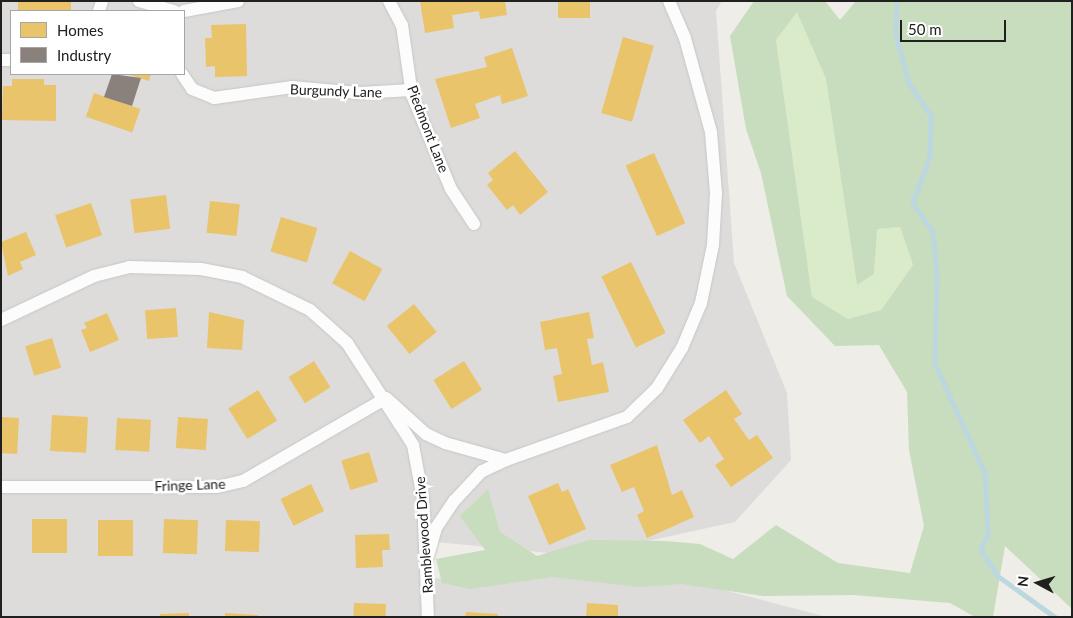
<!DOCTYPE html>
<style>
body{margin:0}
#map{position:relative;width:1073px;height:618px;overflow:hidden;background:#eeede8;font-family:Lato,sans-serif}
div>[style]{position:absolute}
.residential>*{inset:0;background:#dddcda}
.grass>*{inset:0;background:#d9ebc8}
.forest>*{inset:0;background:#c8dcbe}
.homes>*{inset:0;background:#e9c46a;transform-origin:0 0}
.industry>*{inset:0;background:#8a817c}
.stream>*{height:4.5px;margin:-2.25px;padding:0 2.25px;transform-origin:2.25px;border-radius:2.25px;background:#bdd7e0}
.roads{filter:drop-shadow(0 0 1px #c7c6c4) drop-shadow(0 0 1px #c7c6c4)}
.minor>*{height:12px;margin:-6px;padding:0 6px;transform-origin:6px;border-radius:6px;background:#fcfcfc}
span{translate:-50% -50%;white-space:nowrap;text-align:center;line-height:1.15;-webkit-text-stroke:5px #fff;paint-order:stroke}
.street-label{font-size:14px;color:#202020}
.frame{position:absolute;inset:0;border:2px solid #202020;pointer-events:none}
.legend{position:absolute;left:10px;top:10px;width:175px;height:65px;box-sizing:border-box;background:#fff;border:1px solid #a6a6a6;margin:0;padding:6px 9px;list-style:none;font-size:15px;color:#202020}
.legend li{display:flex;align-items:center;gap:10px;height:25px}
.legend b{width:25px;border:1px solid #a6a6a6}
.north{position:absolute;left:1013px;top:558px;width:50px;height:50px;-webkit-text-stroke:4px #fff;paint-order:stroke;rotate:276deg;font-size:14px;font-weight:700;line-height:20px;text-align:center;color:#202020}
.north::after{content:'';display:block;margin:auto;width:18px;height:22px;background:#202020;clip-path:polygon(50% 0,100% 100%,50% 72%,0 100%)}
.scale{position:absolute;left:900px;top:20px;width:106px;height:22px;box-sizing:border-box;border:2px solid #202020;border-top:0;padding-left:6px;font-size:15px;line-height:18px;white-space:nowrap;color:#202020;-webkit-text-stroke:4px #fff;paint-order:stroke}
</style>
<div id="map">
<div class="residential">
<div style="clip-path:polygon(evenodd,1px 1px,722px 1px,716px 11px,734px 263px,787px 393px,791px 460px,735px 522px,579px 556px,436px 542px,421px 579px,652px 571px,827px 617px,1px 617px,1px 1px,11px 11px,184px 11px,184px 74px,11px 74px,11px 11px)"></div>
</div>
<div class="grass">
<div style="clip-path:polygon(797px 11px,826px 79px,857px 285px,874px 274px,876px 229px,900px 227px,913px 265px,881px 310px,848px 319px,812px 297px,776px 40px)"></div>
</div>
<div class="forest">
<div style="clip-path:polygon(evenodd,754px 1px,825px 1px,840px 20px,856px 1px,1072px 1px,1072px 609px,1005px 546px,993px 617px,975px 617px,950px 603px,854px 595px,763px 596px,682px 584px,639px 587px,552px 577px,470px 589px,442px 583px,436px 559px,485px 550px,460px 516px,488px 489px,500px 532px,537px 556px,589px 540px,666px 541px,700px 544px,733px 559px,776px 525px,838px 563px,910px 573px,924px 526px,909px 450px,907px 392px,879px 345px,835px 346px,787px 296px,761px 173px,746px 129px,730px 36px,754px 1px,797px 12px,826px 79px,857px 285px,874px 274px,877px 229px,900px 227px,913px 265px,881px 310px,848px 319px,812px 297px,776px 40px,797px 12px)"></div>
</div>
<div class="homes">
<div style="left:18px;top:1px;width:53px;height:10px"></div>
<div style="clip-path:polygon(420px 1px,505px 1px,507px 15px,480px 19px,479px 11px,452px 15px,454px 28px,425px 33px)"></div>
<div style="left:558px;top:1px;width:32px;height:17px"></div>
<div style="clip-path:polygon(246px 24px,247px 76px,215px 77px,215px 66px,206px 67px,205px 38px,212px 38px,211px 25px)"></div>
<div style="left:623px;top:37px;width:32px;height:79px;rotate:16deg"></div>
<div style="clip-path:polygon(512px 48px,528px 96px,502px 104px,500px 95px,475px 104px,480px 118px,451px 128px,435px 79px,487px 67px,484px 57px)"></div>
<div style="clip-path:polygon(127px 74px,151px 74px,149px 81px)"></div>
<div style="clip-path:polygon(12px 79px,44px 79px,44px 85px,56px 85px,56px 121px,2px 120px,3px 86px,12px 86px)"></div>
<div style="left:94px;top:93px;width:49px;height:25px;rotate:19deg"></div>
<div style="clip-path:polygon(515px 151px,548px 192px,520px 215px,513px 205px,507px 210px,487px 185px,493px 180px,488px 173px)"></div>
<div style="left:654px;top:153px;width:77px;height:31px;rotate:66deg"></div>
<div style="left:166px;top:195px;width:34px;height:36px;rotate:83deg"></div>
<div style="left:210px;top:201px;width:30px;height:32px;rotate:6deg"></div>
<div style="left:91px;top:203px;width:34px;height:38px;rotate:71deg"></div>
<div style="left:281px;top:217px;width:38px;height:36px;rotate:17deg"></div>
<div style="clip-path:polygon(26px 232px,36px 255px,20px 262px,23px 269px,8px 276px,1px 242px)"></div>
<div style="left:350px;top:251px;width:37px;height:37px;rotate:29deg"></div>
<div style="left:631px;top:262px;width:79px;height:33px;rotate:64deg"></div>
<div style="left:414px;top:304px;width:36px;height:35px;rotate:51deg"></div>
<div style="left:176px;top:308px;width:29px;height:31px;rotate:86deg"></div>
<div style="clip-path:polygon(209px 312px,244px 320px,242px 350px,207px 348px)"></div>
<div style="clip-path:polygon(589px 312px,594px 338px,587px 339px,592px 365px,603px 362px,609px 392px,558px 402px,553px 376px,562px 374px,557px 348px,545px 350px,540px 322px)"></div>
<div style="clip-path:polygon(107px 313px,119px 340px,90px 352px,81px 330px,87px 328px,84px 323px)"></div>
<div style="left:52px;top:338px;width:31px;height:28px;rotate:73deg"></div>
<div style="left:314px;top:361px;width:31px;height:30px;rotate:58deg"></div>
<div style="left:464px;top:361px;width:34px;height:36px;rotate:58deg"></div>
<div style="left:258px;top:390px;width:36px;height:35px;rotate:58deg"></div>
<div style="clip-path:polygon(726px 390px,742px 414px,734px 419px,749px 440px,757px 435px,773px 458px,731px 487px,715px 465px,724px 459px,709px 436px,700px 443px,683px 420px)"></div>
<div style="left:52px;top:415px;width:36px;height:36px;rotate:3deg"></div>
<div style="left:1px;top:417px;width:18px;height:36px;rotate:3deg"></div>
<div style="left:178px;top:417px;width:30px;height:31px;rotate:4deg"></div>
<div style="left:117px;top:418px;width:34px;height:32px;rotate:3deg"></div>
<div style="clip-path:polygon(657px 445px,672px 495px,682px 490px,694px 517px,647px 538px,637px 515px,644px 511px,634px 487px,622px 492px,610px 465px)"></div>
<div style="left:369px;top:452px;width:31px;height:29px;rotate:73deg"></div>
<div style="clip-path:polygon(558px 483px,562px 492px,568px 489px,586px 529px,549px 545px,528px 496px)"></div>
<div style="left:311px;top:484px;width:30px;height:34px;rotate:64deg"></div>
<div style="left:32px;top:519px;width:35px;height:34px"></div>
<div style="left:164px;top:519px;width:34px;height:34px;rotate:2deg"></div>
<div style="left:98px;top:520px;width:35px;height:36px"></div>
<div style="left:226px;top:520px;width:34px;height:31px;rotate:2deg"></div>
<div style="clip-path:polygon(389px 534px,390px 550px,382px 550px,383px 567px,356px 568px,355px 535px)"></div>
<div style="left:354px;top:603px;width:32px;height:14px;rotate:2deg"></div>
<div style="clip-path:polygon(587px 603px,618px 605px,618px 617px,586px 617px)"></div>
<div style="clip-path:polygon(466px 612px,498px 614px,498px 617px,465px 617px)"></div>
<div style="clip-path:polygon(189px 613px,189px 617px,160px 617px,160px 614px)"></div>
<div style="clip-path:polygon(225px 613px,258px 615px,258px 617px,225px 617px)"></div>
</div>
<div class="industry">
<div style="clip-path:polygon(112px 74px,141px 78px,132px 106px,104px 97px)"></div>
</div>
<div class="stream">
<div style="left:897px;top:1px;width:34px;rotate:92deg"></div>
<div style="left:896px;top:35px;width:50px;rotate:74.8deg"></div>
<div style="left:909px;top:83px;width:40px;rotate:56deg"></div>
<div style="left:931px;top:116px;width:41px;rotate:91.4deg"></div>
<div style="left:930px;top:157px;width:49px;rotate:110.3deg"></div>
<div style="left:913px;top:203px;width:35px;rotate:55deg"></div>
<div style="left:933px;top:232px;width:41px;rotate:84.4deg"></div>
<div style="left:937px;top:273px;width:90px;rotate:91.3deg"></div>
<div style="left:935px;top:363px;width:121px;rotate:65.6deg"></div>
<div style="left:985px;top:473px;width:62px;rotate:87.2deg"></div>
<div style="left:988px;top:535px;width:17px;rotate:115deg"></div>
<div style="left:981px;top:550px;width:31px;rotate:57deg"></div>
<div style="left:998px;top:576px;width:70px;rotate:35.7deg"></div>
</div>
<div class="roads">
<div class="minor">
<div style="left:139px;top:1px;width:37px;rotate:16deg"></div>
<div style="left:389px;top:1px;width:27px;rotate:62deg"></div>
<div style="left:402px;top:25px;width:71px;rotate:81.9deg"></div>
<div style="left:412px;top:95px;width:102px;rotate:67.5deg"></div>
<div style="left:451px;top:189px;width:42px;rotate:56.7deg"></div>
<div style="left:99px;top:11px;width:10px;rotate:-73deg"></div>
<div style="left:184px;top:11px;width:55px;rotate:-10.5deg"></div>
<div style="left:1px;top:60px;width:10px"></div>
<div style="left:182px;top:74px;width:18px;rotate:56deg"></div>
<div style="left:192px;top:89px;width:24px;rotate:22deg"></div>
<div style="left:214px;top:98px;width:79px;rotate:-8deg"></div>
<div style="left:292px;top:87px;width:68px;rotate:5deg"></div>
<div style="left:360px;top:93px;width:51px;rotate:-3.4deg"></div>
<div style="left:1px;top:320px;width:103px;rotate:-25.3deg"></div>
<div style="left:94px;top:276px;width:36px;rotate:-14deg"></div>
<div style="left:129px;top:267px;width:72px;rotate:1.6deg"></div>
<div style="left:201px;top:269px;width:42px;rotate:11deg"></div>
<div style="left:242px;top:277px;width:76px;rotate:25.9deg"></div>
<div style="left:310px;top:310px;width:50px;rotate:41.7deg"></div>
<div style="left:347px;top:343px;width:121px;rotate:57.1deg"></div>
<div style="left:413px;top:445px;width:55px;rotate:79.5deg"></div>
<div style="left:423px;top:499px;width:118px;rotate:87.6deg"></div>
<div style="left:506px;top:460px;width:128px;rotate:-19.6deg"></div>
<div style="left:627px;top:417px;width:42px;rotate:-44deg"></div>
<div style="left:657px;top:388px;width:47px;rotate:-58deg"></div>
<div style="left:682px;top:348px;width:49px;rotate:-67.1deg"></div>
<div style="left:701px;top:303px;width:59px;rotate:-78.3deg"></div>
<div style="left:713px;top:245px;width:52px;rotate:-86.7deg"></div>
<div style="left:716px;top:193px;width:61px;rotate:-94.7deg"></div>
<div style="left:711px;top:132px;width:98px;rotate:-105.5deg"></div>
<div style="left:685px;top:38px;width:40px;rotate:-113.4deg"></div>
<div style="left:1px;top:487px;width:216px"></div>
<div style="left:217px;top:487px;width:27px;rotate:-13deg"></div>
<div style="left:243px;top:481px;width:165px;rotate:-30.1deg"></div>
<div style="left:386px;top:398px;width:54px;rotate:42deg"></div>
<div style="left:426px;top:434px;width:21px;rotate:25deg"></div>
<div style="left:445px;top:443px;width:63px;rotate:15.6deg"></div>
<div style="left:506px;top:460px;width:26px;rotate:155deg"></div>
<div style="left:482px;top:471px;width:41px;rotate:133deg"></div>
<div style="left:454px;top:501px;width:32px;rotate:124deg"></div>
<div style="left:436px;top:528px;width:33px;rotate:106deg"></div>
</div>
</div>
<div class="street-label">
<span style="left:336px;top:91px;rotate:2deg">Burgundy Lane</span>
<span style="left:428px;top:129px;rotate:69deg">Piedmont Lane</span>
<span style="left:190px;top:485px;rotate:-2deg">Fringe Lane</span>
<span style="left:424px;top:535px;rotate:-94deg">Ramblewood Drive</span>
</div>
<div class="frame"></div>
<ul class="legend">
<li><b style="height:14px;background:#e9c46a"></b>Homes</li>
<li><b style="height:14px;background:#8a817c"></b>Industry</li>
</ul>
<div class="north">N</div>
<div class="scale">50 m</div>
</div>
